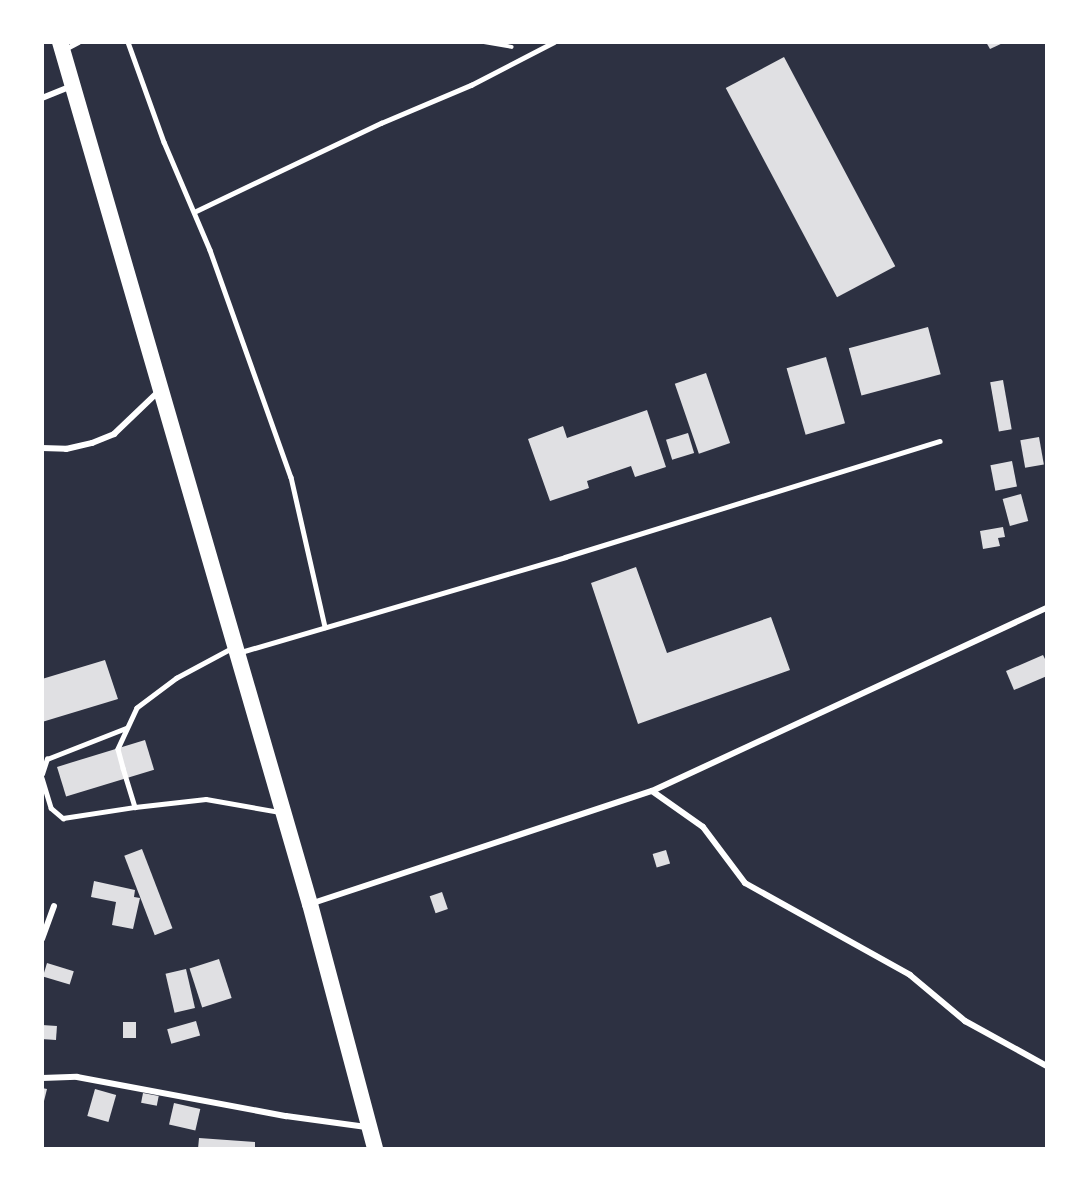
<!DOCTYPE html>
<style>
body{margin:0}
#map{position:relative;width:1089px;height:1191px;overflow:hidden;background:#2d3142;font-family:Montserrat,sans-serif}
div>[style]{position:absolute}
.building>*{inset:0;background:#e0e0e3;transform-origin:0 0}
.path>*{height:4px;margin:-2px;padding:0 2px;transform-origin:2px;border-radius:2px;background:#fff}
.service>*{height:4.5px;margin:-2.25px;padding:0 2.25px;transform-origin:2.25px;border-radius:2.25px;background:#fff}
.minor>*{height:6px;margin:-3px;padding:0 3px;transform-origin:3px;border-radius:3px;background:#fff}
.trunk>*{height:16px;margin:-8px;padding:0 8px;transform-origin:8px;border-radius:8px;background:#fff}
span{translate:-50% -50%;white-space:nowrap;text-align:center;line-height:1.15;-webkit-text-stroke:4.5px #fff;paint-order:stroke}
.frame{position:absolute;inset:0;border:44px solid #fff;pointer-events:none}
</style>
<div id="map">
<div class="building">
<div style="clip-path:polygon(986px 42px,1005px 42px,990px 49px)"></div>
<div style="left:784px;top:57px;width:237px;height:66px;rotate:62deg"></div>
<div style="left:928px;top:327px;width:49px;height:82px;rotate:75deg"></div>
<div style="left:826px;top:357px;width:69px;height:41px;rotate:74deg"></div>
<div style="left:706px;top:373px;width:74px;height:33px;rotate:71deg"></div>
<div style="left:1003px;top:380px;width:50px;height:13px;rotate:80deg"></div>
<div style="clip-path:polygon(647px 410px,666px 467px,635px 477px,631px 466px,587px 481px,589px 488px,550px 501px,528px 439px,563px 426px,567px 438px)"></div>
<div style="left:688px;top:433px;width:21px;height:23px;rotate:73deg"></div>
<div style="left:1039px;top:437px;width:28px;height:19px;rotate:80deg"></div>
<div style="left:1012px;top:461px;width:26px;height:22px;rotate:79deg"></div>
<div style="left:1021px;top:494px;width:28px;height:19px;rotate:75deg"></div>
<div style="clip-path:polygon(1003px 527px,1005px 537px,998px 538px,1000px 546px,983px 549px,980px 531px)"></div>
<div style="clip-path:polygon(636px 567px,667px 653px,771px 617px,790px 670px,638px 724px,591px 583px)"></div>
<div style="clip-path:polygon(1043px 655px,1047px 663px,1047px 676px,1014px 690px,1006px 671px)"></div>
<div style="clip-path:polygon(105px 660px,118px 699px,42px 722px,42px 679px)"></div>
<div style="left:145px;top:740px;width:31px;height:92px;rotate:73deg"></div>
<div style="left:142px;top:849px;width:85px;height:19px;rotate:69deg"></div>
<div style="left:666px;top:850px;width:14px;height:14px;rotate:73deg"></div>
<div style="clip-path:polygon(94px 881px,135px 890px,134px 897px,140px 898px,133px 929px,112px 925px,116px 902px,91px 897px)"></div>
<div style="left:442px;top:892px;width:18px;height:13px;rotate:71deg"></div>
<div style="left:219px;top:959px;width:41px;height:31px;rotate:72deg"></div>
<div style="left:47px;top:963px;width:28px;height:14px;rotate:17deg"></div>
<div style="left:186px;top:969px;width:40px;height:21px;rotate:77deg"></div>
<div style="left:196px;top:1021px;width:15px;height:30px;rotate:74deg"></div>
<div style="left:123px;top:1022px;width:13px;height:16px"></div>
<div style="left:42px;top:1025px;width:15px;height:14px;rotate:4deg"></div>
<div style="clip-path:polygon(42px 1088px,47px 1089px,43px 1105px,42px 1105px)"></div>
<div style="left:95px;top:1089px;width:22px;height:28px;rotate:16deg"></div>
<div style="left:143px;top:1093px;width:16px;height:10px;rotate:11deg"></div>
<div style="left:174px;top:1103px;width:27px;height:22px;rotate:13deg"></div>
<div style="clip-path:polygon(199px 1138px,255px 1142px,255px 1149px,198px 1149px)"></div>
</div>
<div class="path">
<div style="left:484px;top:42px;width:28px;rotate:10deg"></div>
</div>
<div class="service">
<div style="left:128px;top:42px;width:106px;rotate:70.2deg"></div>
<div style="left:164px;top:142px;width:117px;rotate:66.9deg"></div>
<div style="left:210px;top:250px;width:241px;rotate:70.4deg"></div>
<div style="left:291px;top:477px;width:154px;rotate:77.2deg"></div>
<div style="left:65px;top:49px;width:15px;rotate:-28deg"></div>
<div style="left:194px;top:212px;width:207px;rotate:-25.5deg"></div>
<div style="left:381px;top:123px;width:98px;rotate:-22.9deg"></div>
<div style="left:471px;top:85px;width:93px;rotate:-27.4deg"></div>
<div style="left:233px;top:648px;width:64px;rotate:151.8deg"></div>
<div style="left:177px;top:678px;width:50px;rotate:143.1deg"></div>
<div style="left:137px;top:708px;width:45px;rotate:114.9deg"></div>
<div style="left:118px;top:749px;width:20px;rotate:75deg"></div>
<div style="left:123px;top:768px;width:41px;rotate:72.9deg"></div>
<div style="left:135px;top:807px;width:71px;rotate:-6.4deg"></div>
<div style="left:206px;top:799px;width:75px;rotate:10deg"></div>
<div style="left:241px;top:652px;width:338px;rotate:-16.3deg"></div>
<div style="left:565px;top:557px;width:392px;rotate:-17.2deg"></div>
<div style="left:42px;top:774px;width:16px;rotate:-72deg"></div>
<div style="left:47px;top:759px;width:85px;rotate:-21.4deg"></div>
<div style="left:42px;top:778px;width:31px;rotate:73deg"></div>
<div style="left:51px;top:808px;width:16px;rotate:40deg"></div>
<div style="left:63px;top:818px;width:73px;rotate:-8.7deg"></div>
</div>
<div class="minor">
<div style="left:42px;top:98px;width:32px;rotate:-22deg"></div>
<div style="left:42px;top:448px;width:24px;rotate:2deg"></div>
<div style="left:66px;top:449px;width:27px;rotate:-13deg"></div>
<div style="left:92px;top:443px;width:24px;rotate:-22deg"></div>
<div style="left:114px;top:434px;width:62px;rotate:-43.7deg"></div>
<div style="left:652px;top:791px;width:62px;rotate:35.2deg"></div>
<div style="left:703px;top:827px;width:70px;rotate:53.1deg"></div>
<div style="left:745px;top:883px;width:189px;rotate:29.1deg"></div>
<div style="left:910px;top:975px;width:72px;rotate:39.9deg"></div>
<div style="left:965px;top:1021px;width:94px;rotate:28.8deg"></div>
<div style="left:310px;top:904px;width:360px;rotate:-18.3deg"></div>
<div style="left:652px;top:791px;width:435px;rotate:-24.9deg"></div>
<div style="left:42px;top:939px;width:35px;rotate:-70deg"></div>
<div style="left:42px;top:1078px;width:35px;rotate:-2deg"></div>
<div style="left:77px;top:1077px;width:213px;rotate:10.6deg"></div>
<div style="left:286px;top:1116px;width:81px;rotate:7.8deg"></div>
</div>
<div class="trunk">
<div style="left:60px;top:42px;width:898px;rotate:73.83deg"></div>
<div style="left:310px;top:904px;width:253px;rotate:75.1deg"></div>
</div>
<div class="frame"></div>
</div>
